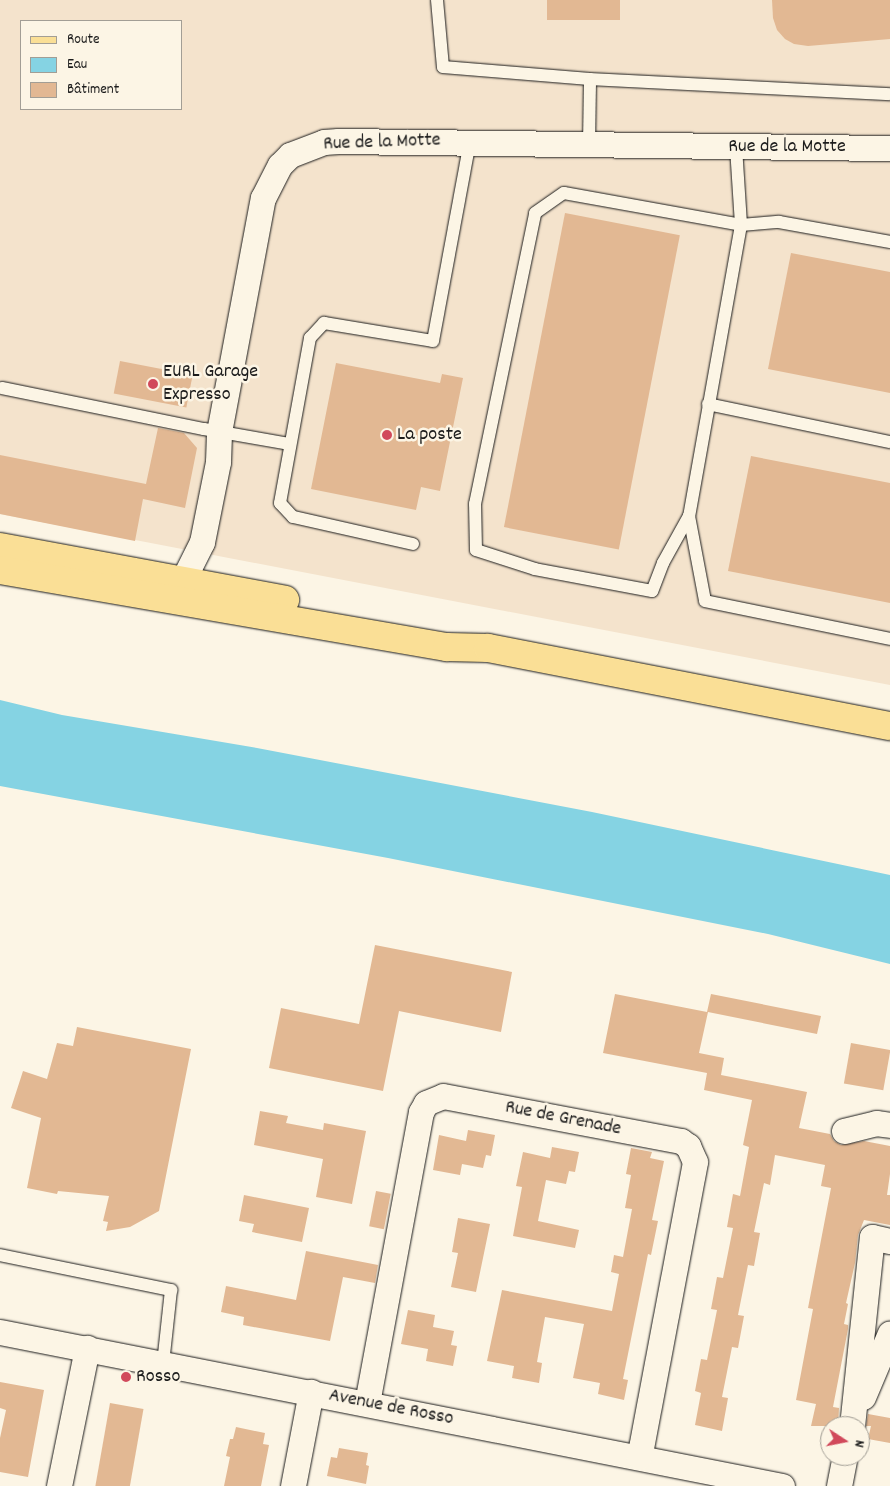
<!DOCTYPE html>
<meta charset="utf-8">
<style>
body{margin:0}
#map{position:relative;width:890px;height:1486px;overflow:hidden;background:#fcf5e5;font-family:Dekko,sans-serif}
div>[style]{position:absolute}
.built>*{inset:0;background:#f4e3cc}
.water>*{inset:0;background:#85d3e3}
.building>*{inset:0;background:#e2b893;transform-origin:0 0}
.roads{filter:drop-shadow(0 0 1px #1c1c1c) drop-shadow(0 0 1px #1c1c1c)}
.lane>*{height:12px;margin:-6px;padding:0 6px;transform-origin:6px;border-radius:6px;background:#fcf5e5}
.street>*{height:25px;margin:-12.5px;padding:0 12.5px;transform-origin:12.5px;border-radius:12.5px;background:#fcf5e5}
.primary>*{height:28px;margin:-14px;padding:0 14px;transform-origin:14px;border-radius:14px;background:#fadf96}
.dots>*{width:14px;height:14px;translate:-50% -50%;box-sizing:border-box;border:2px solid #fcf5e5;border-radius:50%}
span{translate:-50% -50%;white-space:nowrap;text-align:center;line-height:1.15;-webkit-text-stroke:5px #fcf5e5;paint-order:stroke}
.street-label{font-size:20px;color:#1c1c1c}
.poi-label{font-size:20px;color:#1c1c1c}
.left{translate:0 -50%;text-align:left}
.legend{position:absolute;left:20px;top:20px;width:162px;height:90px;box-sizing:border-box;background:#fcf5e5;border:1px solid #a29e95;margin:0;padding:6px 9px;list-style:none;font-size:15px;color:#1c1c1c}
.legend li{display:flex;align-items:center;gap:10px;height:25px}
.legend b{width:25px;border:1px solid #a29e95}
.north{position:absolute;left:820px;top:1416px;width:50px;height:50px;box-sizing:border-box;background:#fcf5e5;border:1px solid #a29e95;border-radius:50%;rotate:101deg;font-size:14px;font-weight:700;line-height:20px;text-align:center;color:#1c1c1c}
.north::after{content:'';display:block;margin:auto;width:18px;height:22px;background:#d1495b;clip-path:polygon(50% 0,100% 100%,50% 72%,0 100%)}
</style>
<div id="map">
<div class="built">
<div style="clip-path:polygon(evenodd,0 0,890px 0,890px 685px,0 514px,0 0,21px 21px,181px 21px,181px 109px,21px 109px,21px 21px)"></div>
</div>
<div class="water">
<div style="clip-path:polygon(0 700px,62px 715px,257px 748px,592px 812px,890px 875px,890px 964px,768px 934px,388px 858px,0 786px)"></div>
</div>
<div class="building">
<div style="left:547px;top:0;width:73px;height:20px"></div>
<div style="clip-path:polygon(772px 0,890px 0,890px 39px,808px 46px,794px 44px,785px 39px,777px 30px,773px 18px)"></div>
<div style="left:565px;top:213px;width:117px;height:320px;rotate:11deg"></div>
<div style="clip-path:polygon(791px 253px,890px 272px,890px 393px,768px 369px)"></div>
<div style="left:120px;top:361px;width:74px;height:33px;rotate:11deg"></div>
<div style="clip-path:polygon(336px 363px,440px 383px,442px 374px,463px 378px,440px 491px,421px 487px,416px 510px,311px 489px)"></div>
<div style="clip-path:polygon(158px 428px,184px 433px,197px 448px,185px 508px,143px 499px,135px 541px,0 514px,0 455px,146px 484px)"></div>
<div style="clip-path:polygon(751px 456px,890px 483px,890px 603px,728px 571px)"></div>
<div style="clip-path:polygon(375px 945px,512px 972px,501px 1032px,399px 1011px,383px 1091px,269px 1068px,281px 1008px,359px 1024px)"></div>
<div style="clip-path:polygon(615px 994px,707px 1012px,711px 994px,821px 1016px,817px 1034px,708px 1012px,699px 1053px,724px 1058px,721px 1075px,807px 1092px,799px 1128px,830px 1134px,834px 1141px,841px 1145px,864px 1141px,890px 1146px,890px 1174px,887px 1195px,890px 1195px,890px 1225px,864px 1220px,858px 1235px,855px 1263px,846px 1303px,848px 1304px,844px 1324px,848px 1325px,848px 1329px,833px 1407px,839px 1408px,838px 1426px,811px 1426px,816px 1404px,796px 1400px,813px 1309px,808px 1308px,831px 1188px,821px 1186px,825px 1165px,775px 1155px,770px 1185px,764px 1183px,754px 1232px,760px 1233px,754px 1266px,748px 1265px,738px 1315px,744px 1316px,738px 1348px,732px 1347px,722px 1397px,728px 1398px,722px 1431px,695px 1425px,701px 1393px,695px 1391px,701px 1359px,707px 1360px,717px 1310px,711px 1309px,717px 1277px,723px 1278px,733px 1228px,727px 1227px,733px 1194px,740px 1196px,749px 1147px,743px 1145px,752px 1100px,704px 1090px,707px 1073px,603px 1053px)"></div>
<div style="clip-path:polygon(77px 1027px,191px 1049px,159px 1211px,130px 1227px,106px 1231px,108px 1222px,103px 1221px,109px 1196px,58px 1191px,57px 1194px,27px 1188px,41px 1118px,11px 1108px,23px 1071px,47px 1079px,57px 1043px,73px 1046px)"></div>
<div style="left:851px;top:1043px;width:40px;height:41px;rotate:10deg"></div>
<div style="clip-path:polygon(260px 1111px,288px 1116px,286px 1123px,323px 1130px,324px 1123px,366px 1131px,352px 1204px,316px 1197px,323px 1159px,254px 1145px)"></div>
<div style="clip-path:polygon(468px 1130px,495px 1135px,491px 1156px,486px 1155px,483px 1168px,462px 1164px,460px 1175px,433px 1170px,439px 1135px,466px 1141px)"></div>
<div style="clip-path:polygon(552px 1147px,579px 1152px,575px 1172px,569px 1171px,566px 1184px,546px 1180px,538px 1221px,579px 1230px,575px 1248px,513px 1236px,522px 1187px,516px 1186px,523px 1152px,550px 1158px)"></div>
<div style="clip-path:polygon(631px 1148px,652px 1152px,650px 1158px,664px 1161px,652px 1220px,658px 1221px,651px 1255px,648px 1254px,623px 1379px,628px 1380px,624px 1400px,598px 1394px,600px 1383px,573px 1378px,584px 1324px,545px 1317px,537px 1362px,542px 1363px,539px 1383px,512px 1378px,514px 1366px,487px 1361px,502px 1290px,612px 1311px,619px 1274px,611px 1272px,614px 1255px,623px 1257px,632px 1209px,625px 1208px,631px 1175px,626px 1174px)"></div>
<div style="left:376px;top:1191px;width:15px;height:36px;rotate:11deg"></div>
<div style="clip-path:polygon(244px 1195px,309px 1208px,302px 1242px,252px 1232px,254px 1224px,239px 1221px)"></div>
<div style="clip-path:polygon(458px 1218px,490px 1224px,476px 1292px,451px 1287px,458px 1253px,452px 1252px)"></div>
<div style="clip-path:polygon(306px 1251px,378px 1265px,375px 1283px,343px 1277px,330px 1341px,243px 1325px,244px 1317px,221px 1312px,226px 1286px,296px 1300px)"></div>
<div style="clip-path:polygon(408px 1310px,435px 1315px,433px 1327px,454px 1331px,451px 1345px,457px 1346px,453px 1366px,426px 1361px,428px 1349px,401px 1344px)"></div>
<div style="clip-path:polygon(0 1382px,44px 1390px,28px 1477px,0 1472px,0 1438px,6px 1410px,0 1408px)"></div>
<div style="left:110px;top:1403px;width:34px;height:85px;rotate:10deg"></div>
<div style="clip-path:polygon(868px 1414px,890px 1418px,890px 1443px,868px 1439px,871px 1426px,866px 1426px)"></div>
<div style="clip-path:polygon(236px 1427px,265px 1433px,263px 1444px,269px 1445px,261px 1486px,224px 1486px,230px 1457px,226px 1456px,230px 1439px,233px 1439px)"></div>
<div style="clip-path:polygon(339px 1448px,368px 1453px,366px 1465px,369px 1466px,366px 1484px,327px 1476px,331px 1457px,337px 1458px)"></div>
</div>
<div class="roads">
<div class="lane">
<div style="left:437px;top:0;width:67px;rotate:84.9deg"></div>
<div style="left:443px;top:67px;width:147px;rotate:4.7deg"></div>
<div style="left:590px;top:79px;width:300px;rotate:2.9deg"></div>
<div style="left:589px;top:145px;width:66px;rotate:-89.1deg"></div>
<div style="left:736px;top:147px;width:78px;rotate:86.3deg"></div>
<div style="left:741px;top:225px;width:296px;rotate:100.1deg"></div>
<div style="left:689px;top:516px;width:54px;rotate:119deg"></div>
<div style="left:663px;top:563px;width:30px;rotate:111deg"></div>
<div style="left:652px;top:591px;width:119px;rotate:-169.4deg"></div>
<div style="left:535px;top:569px;width:62px;rotate:-162.1deg"></div>
<div style="left:476px;top:550px;width:46px;rotate:-91.2deg"></div>
<div style="left:475px;top:504px;width:297px;rotate:-78.3deg"></div>
<div style="left:535px;top:213px;width:35px;rotate:-35deg"></div>
<div style="left:564px;top:193px;width:180px;rotate:10.2deg"></div>
<div style="left:741px;top:225px;width:38px;rotate:-5deg"></div>
<div style="left:779px;top:222px;width:113px;rotate:10.2deg"></div>
<div style="left:2px;top:388px;width:206px;rotate:11.5deg"></div>
<div style="left:204px;top:429px;width:86px;rotate:10deg"></div>
<div style="left:708px;top:404px;width:186px;rotate:11.8deg"></div>
<div style="left:689px;top:516px;width:86px;rotate:79.3deg"></div>
<div style="left:705px;top:601px;width:189px;rotate:11.6deg"></div>
<div style="left:413px;top:544px;width:123px;rotate:-167.3deg"></div>
<div style="left:293px;top:517px;width:19px;rotate:-133deg"></div>
<div style="left:280px;top:503px;width:168px;rotate:-79.7deg"></div>
<div style="left:310px;top:338px;width:21px;rotate:-47deg"></div>
<div style="left:324px;top:323px;width:110px;rotate:9.4deg"></div>
<div style="left:433px;top:341px;width:203px;rotate:-79.5deg"></div>
<div style="left:0;top:1255px;width:175px;rotate:11.6deg"></div>
<div style="left:171px;top:1290px;width:74px;rotate:96.2deg"></div>
</div>
<div class="street">
<div style="left:183px;top:580px;width:42px;rotate:-63.4deg"></div>
<div style="left:202px;top:542px;width:82px;rotate:-78.7deg"></div>
<div style="left:218px;top:462px;width:30px;rotate:-88deg"></div>
<div style="left:219px;top:432px;width:238px;rotate:-79.4deg"></div>
<div style="left:263px;top:198px;width:37px;rotate:-63deg"></div>
<div style="left:280px;top:165px;width:14px;rotate:-45deg"></div>
<div style="left:290px;top:155px;width:36px;rotate:-21deg"></div>
<div style="left:324px;top:142px;width:14px;rotate:-4deg"></div>
<div style="left:338px;top:141px;width:552px;rotate:0.73deg"></div>
<div style="left:844px;top:1131px;width:33px;rotate:-14deg"></div>
<div style="left:876px;top:1123px;width:14px;rotate:8deg"></div>
<div style="left:0;top:1332px;width:797px;rotate:11.14deg"></div>
<div style="left:863px;top:1397px;width:69px;rotate:-67.1deg"></div>
<div style="left:367px;top:1403px;width:296px;rotate:-79.5deg"></div>
<div style="left:421px;top:1112px;width:10px;rotate:-61deg"></div>
<div style="left:426px;top:1103px;width:18px;rotate:-22deg"></div>
<div style="left:443px;top:1096px;width:242px;rotate:10.7deg"></div>
<div style="left:681px;top:1141px;width:9px;rotate:36deg"></div>
<div style="left:688px;top:1146px;width:17px;rotate:66deg"></div>
<div style="left:695px;top:1162px;width:300px;rotate:100.7deg"></div>
<div style="left:852px;top:1426px;width:190px;rotate:-84deg"></div>
<div style="left:872px;top:1237px;width:18px;rotate:13deg"></div>
<div style="left:59px;top:1486px;width:141px;rotate:-78.5deg"></div>
<div style="left:293px;top:1486px;width:96px;rotate:-79.2deg"></div>
<div style="left:839px;top:1486px;width:31px;rotate:-79deg"></div>
</div>
<div class="primary">
<div style="left:0;top:547px;width:290px;rotate:10.5deg"></div>
<div style="left:0;top:570px;width:454px;rotate:9.8deg"></div>
<div style="left:447px;top:647px;width:41px;rotate:1.4deg"></div>
<div style="left:488px;top:648px;width:409px;rotate:11deg"></div>
</div>
</div>
<div class="dots">
<div style="left:153px;top:384px;background:#d1495b"></div>
<div style="left:387px;top:435px;background:#d1495b"></div>
<div style="left:126px;top:1377px;background:#d1495b"></div>
</div>
<div class="street-label">
<span style="left:382px;top:143px;rotate:-2deg">Rue de la Motte</span>
<span style="left:787px;top:147px">Rue de la Motte</span>
<span style="left:563px;top:1119px;rotate:11deg">Rue de Grenade</span>
<span style="left:391px;top:1408px;rotate:11deg">Avenue de Rosso</span>
</div>
<div class="poi-label">
<span class="left" style="left:163px;top:384px">EURL Garage<br>Expresso</span>
<span class="left" style="left:397px;top:435px">La poste</span>
<span class="left" style="left:136px;top:1377px">Rosso</span>
</div>
<ul class="legend">
<li><b style="height:6px;background:#fadf96"></b>Route</li>
<li><b style="height:14px;background:#85d3e3"></b>Eau</li>
<li><b style="height:14px;background:#e2b893"></b>Bâtiment</li>
</ul>
<div class="north">N</div>
</div>
